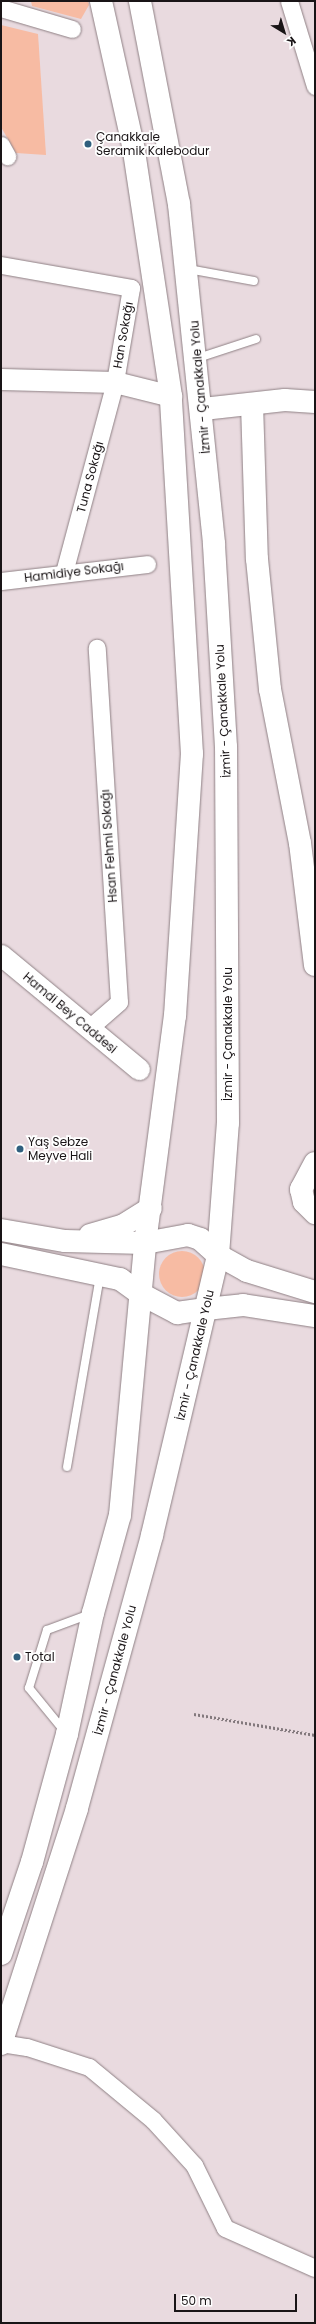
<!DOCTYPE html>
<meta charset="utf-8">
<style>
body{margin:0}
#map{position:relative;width:316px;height:2324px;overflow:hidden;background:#e9dadf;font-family:Poppins,sans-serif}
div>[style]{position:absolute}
.green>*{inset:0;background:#f7bba3}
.round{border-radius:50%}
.path>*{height:2.5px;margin-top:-1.25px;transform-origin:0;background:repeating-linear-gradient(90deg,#83797d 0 2px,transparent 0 4px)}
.roads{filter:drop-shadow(0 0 1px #8f8185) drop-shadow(0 0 1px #8f8185)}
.service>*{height:8px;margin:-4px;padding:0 4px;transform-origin:4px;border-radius:4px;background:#fff}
.minor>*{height:17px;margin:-8.5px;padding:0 8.5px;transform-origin:8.5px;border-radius:8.5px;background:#fff}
.tertiary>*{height:21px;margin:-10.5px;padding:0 10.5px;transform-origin:10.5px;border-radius:10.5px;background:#fff}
.secondary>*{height:22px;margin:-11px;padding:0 11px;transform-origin:11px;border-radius:11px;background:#fff}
.trunk>*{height:22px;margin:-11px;padding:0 11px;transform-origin:11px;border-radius:11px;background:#fff}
.dots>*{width:11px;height:11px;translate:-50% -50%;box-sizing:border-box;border:2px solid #fff;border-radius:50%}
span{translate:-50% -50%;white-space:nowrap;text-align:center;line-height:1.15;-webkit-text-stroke:3.5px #fff;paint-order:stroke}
.poi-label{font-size:12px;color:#191416}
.left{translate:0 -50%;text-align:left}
.street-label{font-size:12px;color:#191416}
.frame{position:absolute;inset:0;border:2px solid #191416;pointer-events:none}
.north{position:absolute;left:264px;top:12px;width:40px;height:40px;-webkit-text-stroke:3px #fff;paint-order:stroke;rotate:142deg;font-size:11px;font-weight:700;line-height:16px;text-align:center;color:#191416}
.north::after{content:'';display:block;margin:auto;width:14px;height:18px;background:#191416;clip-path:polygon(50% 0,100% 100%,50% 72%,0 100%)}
.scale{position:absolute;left:174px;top:2294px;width:123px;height:18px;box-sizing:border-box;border:2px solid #191416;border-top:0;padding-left:5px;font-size:12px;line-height:14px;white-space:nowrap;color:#191416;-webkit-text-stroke:3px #fff;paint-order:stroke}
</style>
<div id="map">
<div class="green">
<div style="clip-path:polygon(31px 1px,88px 1px,89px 5px,81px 19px,32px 6px)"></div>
<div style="clip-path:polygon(1px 25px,38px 34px,46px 155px,16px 153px,1px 127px)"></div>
<div class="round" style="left:159px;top:1251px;width:46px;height:46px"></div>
</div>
<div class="path">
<div style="left:194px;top:1714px;width:123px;rotate:9.8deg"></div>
</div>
<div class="roads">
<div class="service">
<div style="left:188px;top:269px;width:67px;rotate:10.3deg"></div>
<div style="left:198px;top:358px;width:61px;rotate:-18.1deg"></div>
<div style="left:67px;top:1467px;width:194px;rotate:-80.2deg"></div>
<div style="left:65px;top:1732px;width:57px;rotate:-129.3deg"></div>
<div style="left:29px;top:1688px;width:61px;rotate:-72.8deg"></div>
<div style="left:47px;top:1630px;width:46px;rotate:-20.4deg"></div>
</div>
<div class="minor">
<div style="left:289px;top:1px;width:89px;rotate:73deg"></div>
<div style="left:1px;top:8px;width:74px;rotate:16.5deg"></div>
<div style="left:1px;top:145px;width:13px;rotate:61deg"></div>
<div style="left:1px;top:265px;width:132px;rotate:10deg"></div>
<div style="left:131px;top:288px;width:95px;rotate:99.7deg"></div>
<div style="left:115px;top:382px;width:198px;rotate:105deg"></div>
<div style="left:1px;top:581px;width:147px;rotate:-6.6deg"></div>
<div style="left:88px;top:1029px;width:41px;rotate:-41.1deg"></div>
<div style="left:119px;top:1002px;width:355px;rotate:-93.6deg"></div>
<div style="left:1px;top:2043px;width:26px;rotate:9deg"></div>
<div style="left:27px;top:2047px;width:65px;rotate:17.9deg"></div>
<div style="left:89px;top:2067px;width:83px;rotate:39.6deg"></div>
<div style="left:153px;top:2120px;width:61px;rotate:47.7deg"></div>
<div style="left:194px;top:2165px;width:70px;rotate:63.8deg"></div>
<div style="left:225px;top:2228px;width:98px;rotate:24deg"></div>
</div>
<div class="tertiary">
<div style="left:1px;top:379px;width:114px;rotate:1.5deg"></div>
<div style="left:115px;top:382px;width:58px;rotate:14deg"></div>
<div style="left:1px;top:955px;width:179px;rotate:39.6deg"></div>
</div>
<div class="secondary">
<div style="left:252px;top:404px;width:155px;rotate:88.2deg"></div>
<div style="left:257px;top:559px;width:131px;rotate:84.3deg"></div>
<div style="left:270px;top:689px;width:157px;rotate:79deg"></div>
<div style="left:300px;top:843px;width:123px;rotate:83deg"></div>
<div style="left:203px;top:409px;width:82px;rotate:-6.3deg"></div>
<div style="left:285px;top:400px;width:30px;rotate:4deg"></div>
<div style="left:315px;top:1163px;width:30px;rotate:118deg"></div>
<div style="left:301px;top:1189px;width:13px;rotate:77deg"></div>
<div style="left:304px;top:1202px;width:16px;rotate:45deg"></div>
<div style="left:1px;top:1230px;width:65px;rotate:9.8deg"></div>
<div style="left:65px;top:1241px;width:80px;rotate:1.4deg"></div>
<div style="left:90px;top:1235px;width:33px;rotate:-16deg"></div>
<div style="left:122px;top:1226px;width:34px;rotate:-32deg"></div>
<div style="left:1px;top:1254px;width:122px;rotate:11.9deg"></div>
<div style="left:120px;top:1279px;width:26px;rotate:36deg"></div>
<div style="left:218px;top:1255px;width:33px;rotate:29deg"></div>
<div style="left:247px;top:1271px;width:71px;rotate:17.2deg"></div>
<div style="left:206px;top:1309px;width:37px;rotate:-6deg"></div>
<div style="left:243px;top:1305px;width:73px;rotate:8.7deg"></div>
</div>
<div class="trunk">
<div style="left:145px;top:1243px;width:44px;rotate:-10.5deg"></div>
<div style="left:188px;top:1235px;width:13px;rotate:18deg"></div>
<div style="left:200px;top:1239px;width:24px;rotate:42deg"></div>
<div style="left:141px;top:1294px;width:41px;rotate:27.8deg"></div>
<div style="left:177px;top:1313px;width:29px;rotate:-8deg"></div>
<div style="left:1px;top:1954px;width:97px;rotate:-71.4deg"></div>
<div style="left:32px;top:1862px;width:133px;rotate:-74.7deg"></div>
<div style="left:67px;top:1734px;width:124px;rotate:-77.9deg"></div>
<div style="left:93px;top:1613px;width:102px;rotate:-74.6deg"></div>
<div style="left:120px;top:1515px;width:273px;rotate:-84.7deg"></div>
<div style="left:145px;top:1243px;width:229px;rotate:-82.5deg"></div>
<div style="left:175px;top:1016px;width:263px;rotate:-86.3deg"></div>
<div style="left:192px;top:754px;width:359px;rotate:-93.4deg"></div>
<div style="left:171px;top:396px;width:249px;rotate:-98.6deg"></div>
<div style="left:134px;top:150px;width:153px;rotate:-102.5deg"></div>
<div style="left:1px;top:2044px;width:248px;rotate:-72.1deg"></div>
<div style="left:77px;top:1808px;width:283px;rotate:-74.6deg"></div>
<div style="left:152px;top:1535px;width:288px;rotate:-76.7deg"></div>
<div style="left:218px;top:1255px;width:132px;rotate:-85.7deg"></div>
<div style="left:228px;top:1123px;width:376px;rotate:-90.3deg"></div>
<div style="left:226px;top:747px;width:204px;rotate:-93.4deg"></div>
<div style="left:214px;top:543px;width:341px;rotate:-95.9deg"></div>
<div style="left:179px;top:204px;width:207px;rotate:-100.9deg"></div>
</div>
</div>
<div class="dots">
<div style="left:88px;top:144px;background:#305f7e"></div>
<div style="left:20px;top:1149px;background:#305f7e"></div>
<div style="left:17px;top:1657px;background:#305f7e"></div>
</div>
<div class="poi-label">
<span class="left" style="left:96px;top:144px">Çanakkale<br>Seramik Kalebodur</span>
<span class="left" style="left:28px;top:1149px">Yaş Sebze<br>Meyve Hali</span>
<span class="left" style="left:25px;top:1657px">Total</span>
</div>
<div class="street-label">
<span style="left:123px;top:335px;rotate:-80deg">Han Sokağı</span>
<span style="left:200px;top:387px;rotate:-95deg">İzmir - Çanakkale Yolu</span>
<span style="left:90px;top:477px;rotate:-75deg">Tuna Sokağı</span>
<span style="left:74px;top:572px;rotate:-7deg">Hamidiye Sokağı</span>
<span style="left:223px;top:711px;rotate:-93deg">İzmir - Çanakkale Yolu</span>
<span style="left:109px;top:846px;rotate:-94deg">Hsan Fehmi Sokağı</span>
<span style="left:70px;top:1013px;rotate:40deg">Hamdi Bey Caddesi</span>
<span style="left:228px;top:1034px;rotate:-90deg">İzmir - Çanakkale Yolu</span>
<span style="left:195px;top:1355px;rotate:-77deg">İzmir - Çanakkale Yolu</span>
<span style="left:115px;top:1670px;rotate:-75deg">İzmir - Çanakkale Yolu</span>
</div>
<div class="frame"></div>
<div class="north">K</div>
<div class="scale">50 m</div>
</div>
